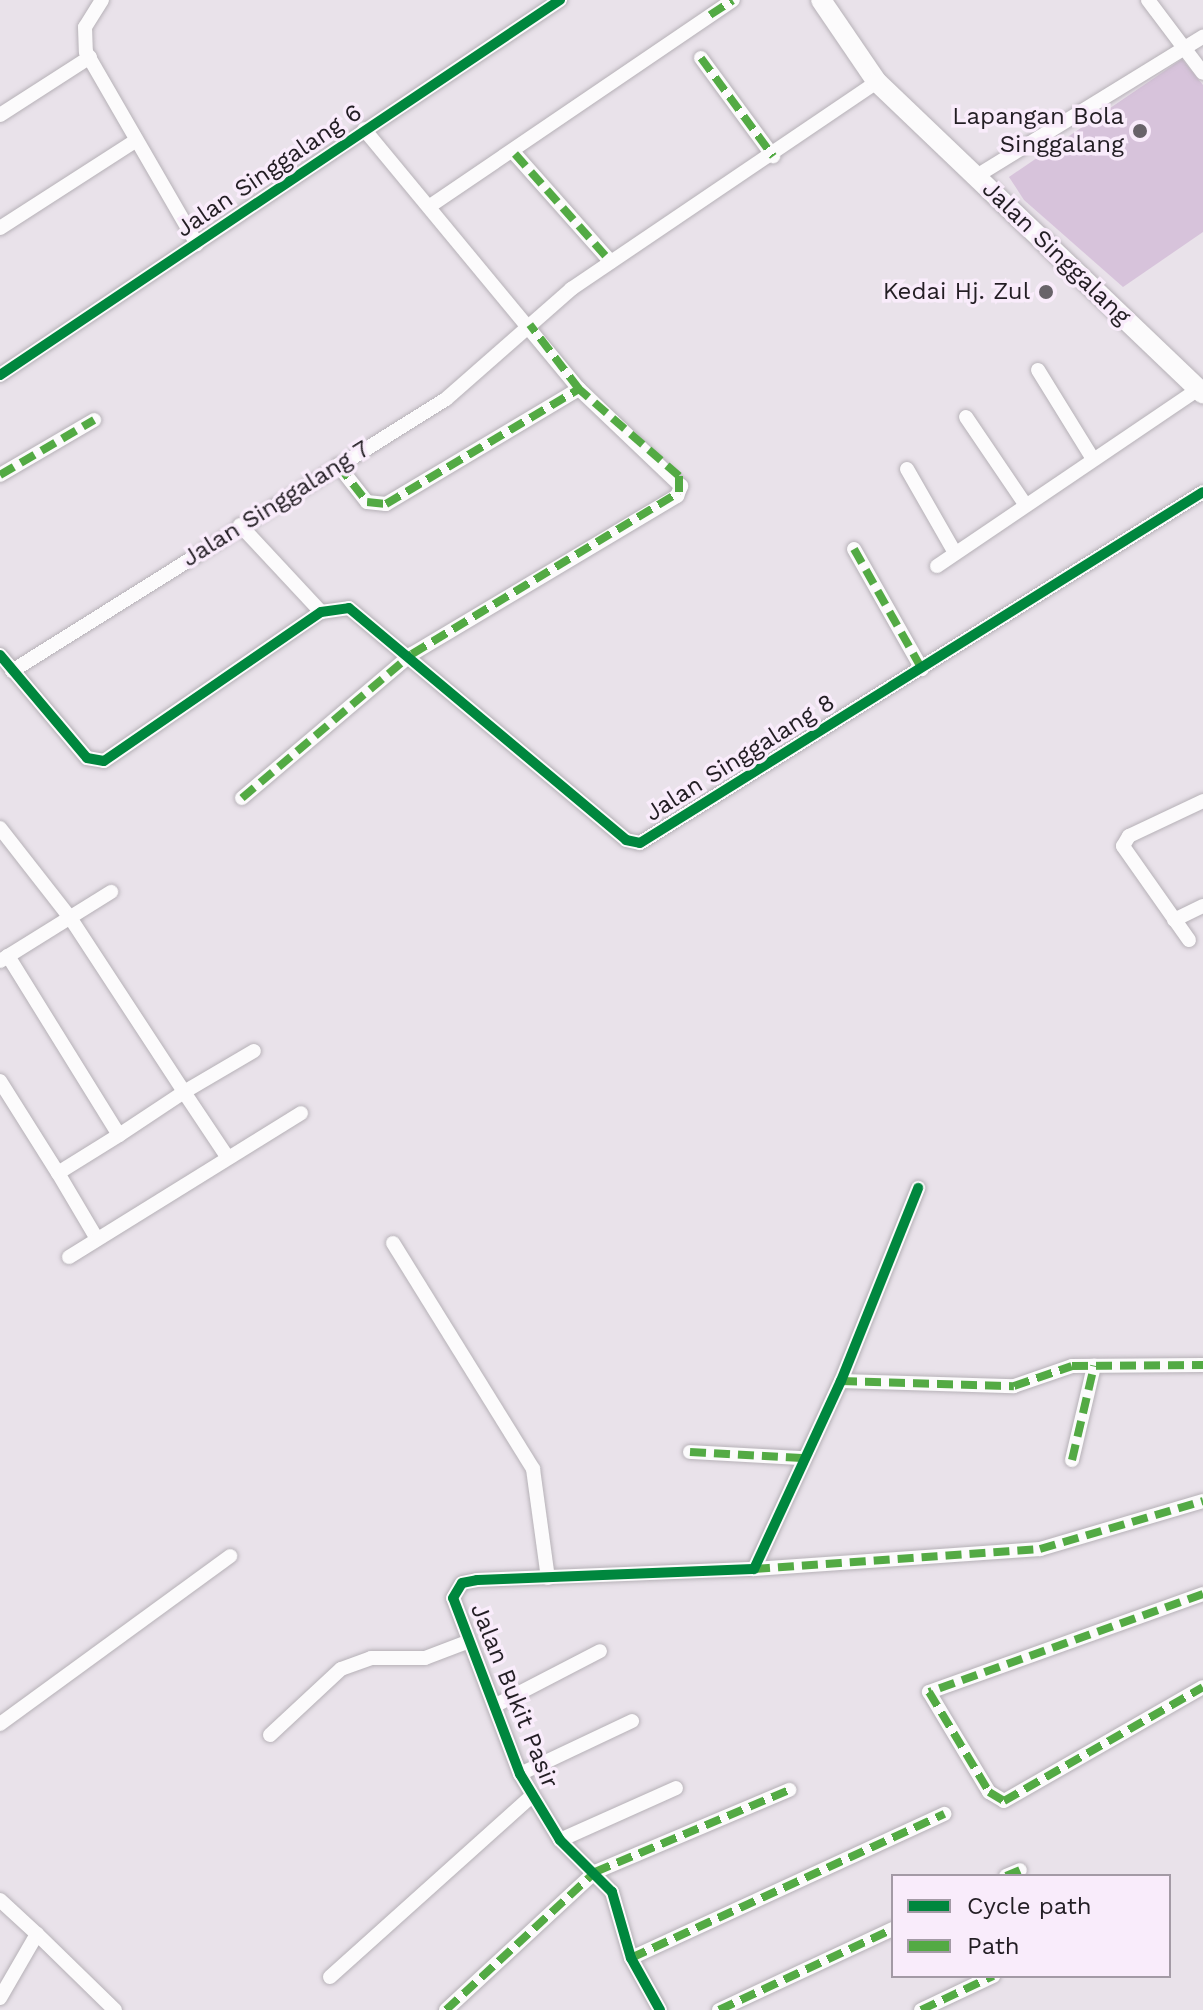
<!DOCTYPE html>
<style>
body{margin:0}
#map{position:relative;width:1203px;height:2010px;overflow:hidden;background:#e9e2ea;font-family:"Work Sans",sans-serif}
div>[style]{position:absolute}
.green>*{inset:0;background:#d7c3db}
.roads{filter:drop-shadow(0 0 2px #b6b1b7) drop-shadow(0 0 2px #b6b1b7)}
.minor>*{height:14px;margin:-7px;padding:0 7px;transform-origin:7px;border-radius:7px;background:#fcfbfc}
.secondary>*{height:20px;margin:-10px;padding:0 10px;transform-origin:10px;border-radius:10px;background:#fcfbfc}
.quiet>*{height:8px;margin-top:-4px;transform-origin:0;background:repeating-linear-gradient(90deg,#53aa44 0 16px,transparent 0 24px)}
.cycleway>*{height:10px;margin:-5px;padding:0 5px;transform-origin:5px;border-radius:5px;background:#00873e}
.dots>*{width:22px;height:22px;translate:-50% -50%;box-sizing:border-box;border:4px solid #f9ecfb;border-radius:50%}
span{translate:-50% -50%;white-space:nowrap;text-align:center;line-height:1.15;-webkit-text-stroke:7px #f9ecfb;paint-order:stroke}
.poi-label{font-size:24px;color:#231e24}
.right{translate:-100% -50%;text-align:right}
.street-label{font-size:24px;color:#231e24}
.legend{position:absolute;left:891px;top:1874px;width:280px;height:104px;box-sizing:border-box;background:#f9ecfb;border:2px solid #a39aa5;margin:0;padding:10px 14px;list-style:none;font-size:24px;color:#231e24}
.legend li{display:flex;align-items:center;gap:16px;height:40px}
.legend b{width:40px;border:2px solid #a39aa5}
</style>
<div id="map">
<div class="green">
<div style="clip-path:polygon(1182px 59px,1203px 85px,1203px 232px,1123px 287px,1024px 200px,1009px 177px)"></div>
</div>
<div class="roads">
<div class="minor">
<div style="left:102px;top:0;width:32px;rotate:122deg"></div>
<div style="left:85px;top:27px;width:25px;rotate:88deg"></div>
<div style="left:86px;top:52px;width:222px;rotate:60deg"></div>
<div style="left:1148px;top:0;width:91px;rotate:53deg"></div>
<div style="left:701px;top:58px;width:122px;rotate:53.7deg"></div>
<div style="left:0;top:115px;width:107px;rotate:-32.8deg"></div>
<div style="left:515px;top:154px;width:144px;rotate:48.4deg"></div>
<div style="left:975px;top:177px;width:268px;rotate:-31.6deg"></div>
<div style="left:430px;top:206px;width:366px;rotate:-34.2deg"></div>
<div style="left:0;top:228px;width:161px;rotate:-32.8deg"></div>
<div style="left:1038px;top:370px;width:105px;rotate:58.3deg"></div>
<div style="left:0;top:375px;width:674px;rotate:-33.81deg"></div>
<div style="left:966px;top:417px;width:105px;rotate:55.9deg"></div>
<div style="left:338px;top:465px;width:47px;rotate:51.9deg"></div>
<div style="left:367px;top:502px;width:19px;rotate:6deg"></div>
<div style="left:386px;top:504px;width:225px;rotate:-30.8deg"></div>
<div style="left:907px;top:469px;width:95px;rotate:60.2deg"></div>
<div style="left:0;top:475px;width:109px;rotate:-30.3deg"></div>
<div style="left:240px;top:525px;width:119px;rotate:47deg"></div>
<div style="left:854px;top:549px;width:138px;rotate:60.5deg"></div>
<div style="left:937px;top:566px;width:315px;rotate:-34.1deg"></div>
<div style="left:0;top:655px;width:135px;rotate:49.8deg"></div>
<div style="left:87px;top:758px;width:17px;rotate:10deg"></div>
<div style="left:104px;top:761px;width:263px;rotate:-34.5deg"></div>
<div style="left:321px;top:612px;width:28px;rotate:-8deg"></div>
<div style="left:349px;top:608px;width:361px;rotate:39.9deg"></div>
<div style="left:626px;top:840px;width:14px;rotate:12deg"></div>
<div style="left:640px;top:843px;width:663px;rotate:-31.94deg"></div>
<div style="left:12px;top:671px;width:512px;rotate:-32.08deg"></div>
<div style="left:446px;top:399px;width:167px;rotate:-41.3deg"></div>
<div style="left:571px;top:289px;width:369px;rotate:-34.1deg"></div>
<div style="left:242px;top:798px;width:223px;rotate:-40.3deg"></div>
<div style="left:412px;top:654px;width:309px;rotate:-30.8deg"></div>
<div style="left:677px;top:496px;width:11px;rotate:-68deg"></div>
<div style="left:681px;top:486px;width:141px;rotate:-136.4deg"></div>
<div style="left:579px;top:389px;width:337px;rotate:-129.6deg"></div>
<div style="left:0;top:828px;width:115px;rotate:52deg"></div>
<div style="left:71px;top:919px;width:207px;rotate:56.8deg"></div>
<div style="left:184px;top:1092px;width:78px;rotate:146.5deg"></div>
<div style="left:1174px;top:920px;width:32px;rotate:-26deg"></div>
<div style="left:1189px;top:940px;width:115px;rotate:-125.1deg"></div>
<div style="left:1123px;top:846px;width:12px;rotate:-59deg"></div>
<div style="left:1129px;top:836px;width:82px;rotate:-25.3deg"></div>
<div style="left:0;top:961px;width:131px;rotate:-31.9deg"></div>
<div style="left:0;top:1081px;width:109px;rotate:57.8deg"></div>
<div style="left:58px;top:1173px;width:72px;rotate:-31.9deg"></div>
<div style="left:119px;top:1135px;width:211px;rotate:-121.8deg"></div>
<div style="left:228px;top:1158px;width:79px;rotate:-123.7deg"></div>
<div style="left:184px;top:1092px;width:81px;rotate:-30.4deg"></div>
<div style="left:58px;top:1173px;width:77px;rotate:59.4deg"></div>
<div style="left:393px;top:1243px;width:266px;rotate:58.2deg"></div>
<div style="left:533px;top:1469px;width:110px;rotate:82.2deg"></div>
<div style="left:69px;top:1257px;width:273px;rotate:-31.8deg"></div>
<div style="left:841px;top:1381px;width:173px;rotate:1.7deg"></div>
<div style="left:1014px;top:1386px;width:61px;rotate:-19deg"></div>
<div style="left:1072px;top:1366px;width:131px;rotate:-0.4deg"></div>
<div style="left:690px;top:1452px;width:112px;rotate:3.1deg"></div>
<div style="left:1072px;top:1460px;width:97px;rotate:-76.8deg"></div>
<div style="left:754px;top:1569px;width:287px;rotate:-4deg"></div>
<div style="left:1040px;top:1549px;width:170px;rotate:-16.4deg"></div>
<div style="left:1203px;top:1594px;width:291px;rotate:160.3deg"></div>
<div style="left:929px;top:1692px;width:117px;rotate:59deg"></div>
<div style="left:989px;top:1792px;width:17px;rotate:31deg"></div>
<div style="left:1004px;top:1801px;width:229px;rotate:-29.8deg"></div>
<div style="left:496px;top:1705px;width:117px;rotate:-27.4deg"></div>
<div style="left:0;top:1724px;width:285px;rotate:-36.1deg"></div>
<div style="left:270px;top:1735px;width:97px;rotate:-42.9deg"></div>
<div style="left:341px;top:1669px;width:32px;rotate:-20deg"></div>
<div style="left:371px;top:1658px;width:54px"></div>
<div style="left:425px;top:1658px;width:45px;rotate:-20.9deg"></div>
<div style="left:520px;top:1774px;width:124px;rotate:-25.3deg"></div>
<div style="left:560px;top:1840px;width:127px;rotate:-24.1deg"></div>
<div style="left:1006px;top:1876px;width:15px;rotate:-23deg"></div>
<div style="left:0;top:1900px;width:50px;rotate:42.6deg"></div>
<div style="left:631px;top:1958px;width:345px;rotate:-24.7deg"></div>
<div style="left:330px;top:1977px;width:271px;rotate:-41.9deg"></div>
<div style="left:0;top:1998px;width:74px;rotate:-60deg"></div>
<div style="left:37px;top:1934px;width:109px;rotate:44.3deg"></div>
<div style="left:446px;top:2010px;width:203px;rotate:-42.8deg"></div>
<div style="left:595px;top:1872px;width:211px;rotate:-22.9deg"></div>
<div style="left:660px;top:2010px;width:60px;rotate:-119.1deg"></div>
<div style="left:631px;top:1958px;width:69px;rotate:-106.1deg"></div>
<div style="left:612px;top:1892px;width:74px;rotate:-135deg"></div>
<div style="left:560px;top:1840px;width:77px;rotate:-121.2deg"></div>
<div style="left:520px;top:1774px;width:188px;rotate:-110.8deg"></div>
<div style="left:453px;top:1598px;width:17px;rotate:-59deg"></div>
<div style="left:462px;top:1583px;width:15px;rotate:-11deg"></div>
<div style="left:477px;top:1580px;width:277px;rotate:-2.3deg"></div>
<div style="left:754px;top:1569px;width:207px;rotate:-65.2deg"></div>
<div style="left:841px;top:1381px;width:208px;rotate:-68.2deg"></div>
<div style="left:719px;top:2010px;width:192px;rotate:-25deg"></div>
<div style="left:921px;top:2010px;width:80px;rotate:-25.3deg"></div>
</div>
<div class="secondary">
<div style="left:821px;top:0;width:99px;rotate:55.7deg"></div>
<div style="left:877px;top:82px;width:451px;rotate:43.7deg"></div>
</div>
</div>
<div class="quiet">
<div style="left:710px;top:15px;width:27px;rotate:-33deg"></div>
<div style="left:701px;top:58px;width:122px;rotate:53.7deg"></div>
<div style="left:515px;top:154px;width:144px;rotate:48.4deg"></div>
<div style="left:338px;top:465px;width:47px;rotate:51.9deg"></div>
<div style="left:367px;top:502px;width:19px;rotate:6deg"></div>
<div style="left:386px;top:504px;width:225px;rotate:-30.8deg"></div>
<div style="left:0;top:475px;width:109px;rotate:-30.3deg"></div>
<div style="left:854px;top:549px;width:138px;rotate:60.5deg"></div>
<div style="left:242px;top:798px;width:223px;rotate:-40.3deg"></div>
<div style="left:412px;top:654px;width:312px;rotate:-31.2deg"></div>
<div style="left:679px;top:492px;width:16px;rotate:-90deg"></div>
<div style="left:679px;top:476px;width:133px;rotate:-139deg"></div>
<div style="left:579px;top:389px;width:81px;rotate:-127.4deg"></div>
<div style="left:841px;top:1381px;width:173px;rotate:1.7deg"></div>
<div style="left:1014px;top:1386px;width:61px;rotate:-19deg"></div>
<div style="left:1072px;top:1366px;width:131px;rotate:-0.4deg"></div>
<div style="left:690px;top:1452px;width:112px;rotate:3.1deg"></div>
<div style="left:1072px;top:1460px;width:97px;rotate:-76.8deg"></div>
<div style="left:754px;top:1569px;width:287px;rotate:-4deg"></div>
<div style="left:1040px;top:1549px;width:170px;rotate:-16.4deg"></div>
<div style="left:1203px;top:1594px;width:291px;rotate:160.3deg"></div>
<div style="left:929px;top:1692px;width:117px;rotate:59deg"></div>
<div style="left:989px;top:1792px;width:17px;rotate:31deg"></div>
<div style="left:1004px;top:1801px;width:229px;rotate:-29.8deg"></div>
<div style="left:1006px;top:1876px;width:15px;rotate:-23deg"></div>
<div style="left:631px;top:1958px;width:345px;rotate:-24.7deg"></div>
<div style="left:446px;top:2010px;width:203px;rotate:-42.8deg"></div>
<div style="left:595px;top:1872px;width:211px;rotate:-22.9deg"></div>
<div style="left:719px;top:2010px;width:192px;rotate:-25deg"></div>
<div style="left:921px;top:2010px;width:80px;rotate:-25.3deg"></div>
</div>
<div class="cycleway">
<div style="left:0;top:375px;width:674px;rotate:-33.81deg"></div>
<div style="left:0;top:655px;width:135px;rotate:49.8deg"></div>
<div style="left:87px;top:758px;width:17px;rotate:10deg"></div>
<div style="left:104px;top:761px;width:263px;rotate:-34.5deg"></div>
<div style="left:321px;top:612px;width:28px;rotate:-8deg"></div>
<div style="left:349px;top:608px;width:361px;rotate:39.9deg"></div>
<div style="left:626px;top:840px;width:14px;rotate:12deg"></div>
<div style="left:640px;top:843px;width:663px;rotate:-31.94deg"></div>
<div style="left:660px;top:2010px;width:60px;rotate:-119.1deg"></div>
<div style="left:631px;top:1958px;width:69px;rotate:-106.1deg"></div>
<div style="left:612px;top:1892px;width:74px;rotate:-135deg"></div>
<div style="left:560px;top:1840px;width:77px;rotate:-121.2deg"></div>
<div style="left:520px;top:1774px;width:188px;rotate:-110.8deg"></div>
<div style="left:453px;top:1598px;width:17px;rotate:-59deg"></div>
<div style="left:462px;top:1583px;width:15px;rotate:-11deg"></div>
<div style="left:477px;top:1580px;width:277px;rotate:-2.3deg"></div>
<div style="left:754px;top:1569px;width:207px;rotate:-65.2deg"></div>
<div style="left:841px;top:1381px;width:208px;rotate:-68.2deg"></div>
</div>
<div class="dots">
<div style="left:1140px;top:131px;background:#686369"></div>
<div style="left:1046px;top:292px;background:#686369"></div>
</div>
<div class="poi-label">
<span class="right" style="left:1124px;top:131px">Lapangan Bola<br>Singgalang</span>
<span class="right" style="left:1030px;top:292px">Kedai Hj. Zul</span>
</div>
<div class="street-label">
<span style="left:269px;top:171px;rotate:-34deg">Jalan Singgalang 6</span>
<span style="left:1056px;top:253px;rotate:44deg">Jalan Singgalang</span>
<span style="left:276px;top:504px;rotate:-32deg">Jalan Singgalang 7</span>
<span style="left:740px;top:758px;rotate:-32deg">Jalan Singgalang 8</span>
<span style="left:514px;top:1696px;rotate:68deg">Jalan Bukit Pasir</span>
</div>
<ul class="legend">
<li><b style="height:10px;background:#00873e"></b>Cycle path</li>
<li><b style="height:10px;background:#53aa44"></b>Path</li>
</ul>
</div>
